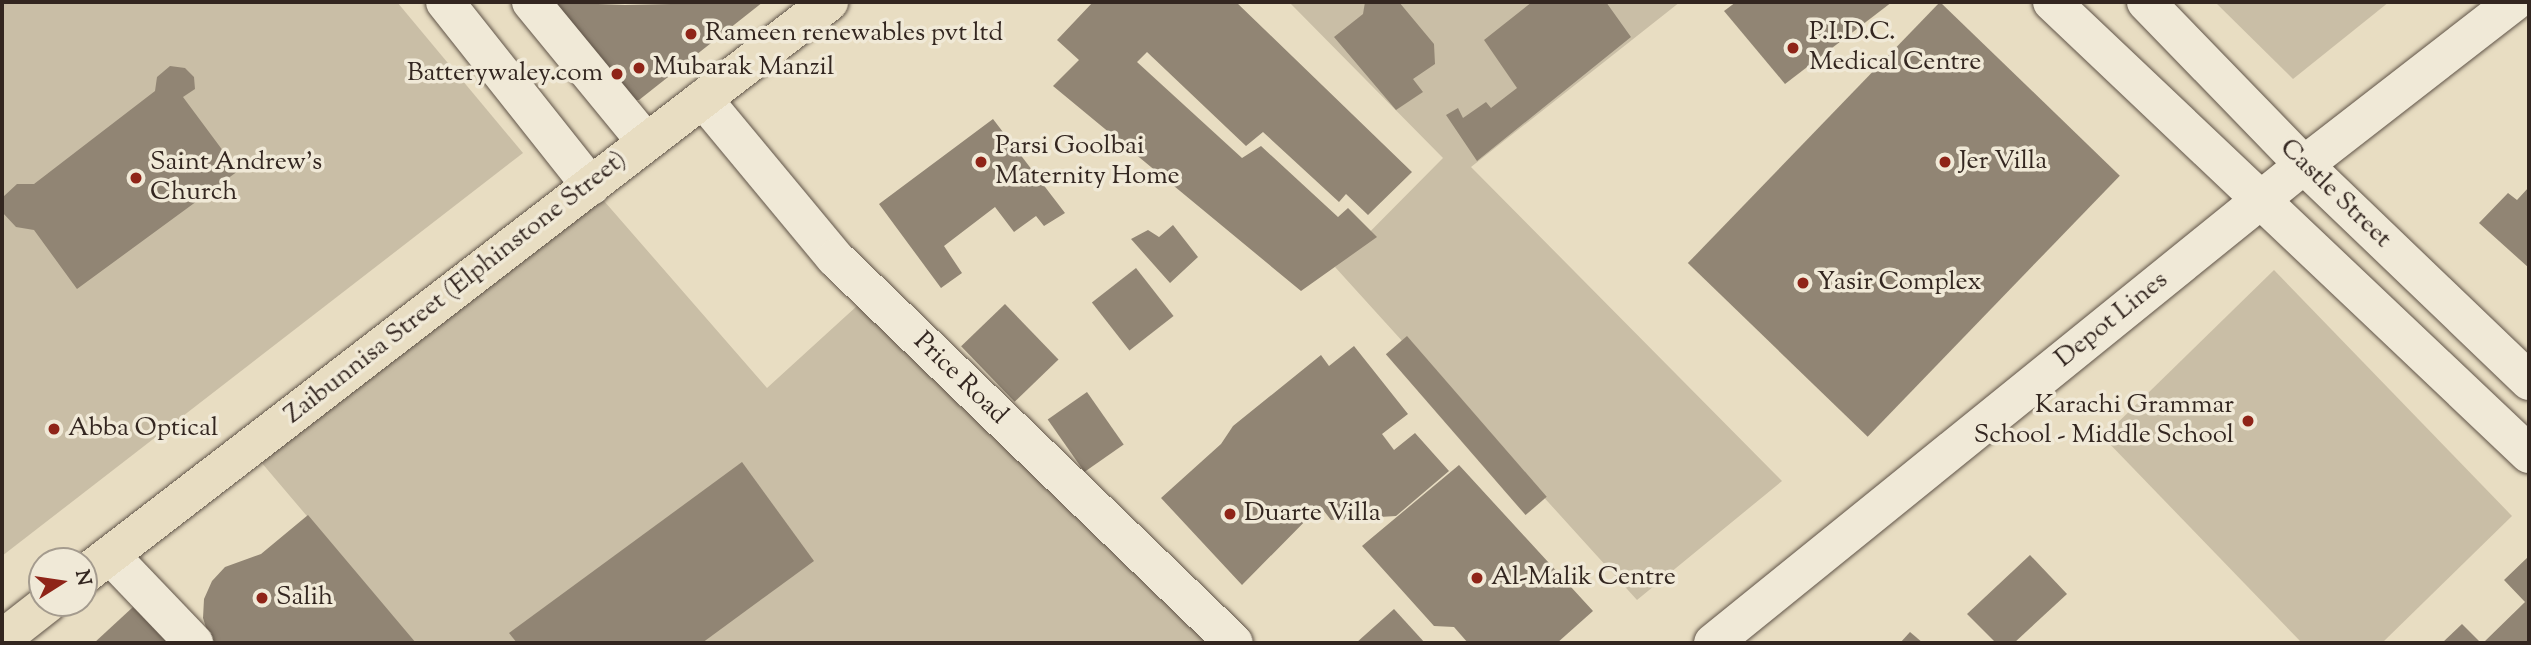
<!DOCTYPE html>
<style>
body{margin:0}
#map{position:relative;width:2531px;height:645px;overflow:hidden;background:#e8ddc2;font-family:"Sorts Mill Goudy",serif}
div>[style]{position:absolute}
.green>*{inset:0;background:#c9bea6}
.building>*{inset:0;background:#918574;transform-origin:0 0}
.roads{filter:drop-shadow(0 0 2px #605448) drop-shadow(0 0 2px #605448)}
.street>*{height:38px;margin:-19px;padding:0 19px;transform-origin:19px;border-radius:19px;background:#f0e9d7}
.secondary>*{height:38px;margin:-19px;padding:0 19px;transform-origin:19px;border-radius:19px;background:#f0e9d7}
.primary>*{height:38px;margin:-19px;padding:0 19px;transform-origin:19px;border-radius:19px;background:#e8ddc2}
.dots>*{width:19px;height:19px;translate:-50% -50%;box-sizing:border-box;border:4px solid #f0e9d7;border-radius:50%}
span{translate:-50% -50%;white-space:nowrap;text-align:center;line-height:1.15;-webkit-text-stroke:7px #f0e9d7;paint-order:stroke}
.poi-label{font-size:26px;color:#332620}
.left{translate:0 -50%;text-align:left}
.right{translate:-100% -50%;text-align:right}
.street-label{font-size:26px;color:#332620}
.frame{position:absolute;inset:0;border:4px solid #332620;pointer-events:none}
.north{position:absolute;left:28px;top:547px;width:70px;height:70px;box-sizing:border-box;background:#f0e9d7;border:2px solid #a49b8e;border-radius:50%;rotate:78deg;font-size:19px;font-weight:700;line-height:28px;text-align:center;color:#332620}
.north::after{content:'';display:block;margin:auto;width:24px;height:32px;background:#8f2418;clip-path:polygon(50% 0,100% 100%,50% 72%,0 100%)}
</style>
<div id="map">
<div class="green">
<div style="clip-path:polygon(2px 2px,397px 2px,523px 153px,2px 556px)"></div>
<div style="clip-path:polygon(1289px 2px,1680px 2px,1471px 167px,1782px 481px,1637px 600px,1335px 267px,1443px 158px)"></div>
<div style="clip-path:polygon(2215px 2px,2389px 2px,2293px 79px)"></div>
<div style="clip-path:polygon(591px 186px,767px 388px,869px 295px,1233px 643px,415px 643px,249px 448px)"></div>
<div style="clip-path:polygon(2274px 270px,2512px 516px,2382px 643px,2302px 643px,2103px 437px)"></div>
</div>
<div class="building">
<div style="clip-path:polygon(543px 2px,625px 5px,763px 2px,639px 100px,625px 100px)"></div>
<div style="clip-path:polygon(1093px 2px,1236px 2px,1412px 172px,1368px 215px,1346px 194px,1339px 202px,1263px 132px,1246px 146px,1147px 52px,1137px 62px,1242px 158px,1261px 146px,1338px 217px,1348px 208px,1377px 237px,1301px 291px,1053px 86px,1079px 60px,1057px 40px)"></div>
<div style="clip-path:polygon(1365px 2px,1399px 2px,1434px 44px,1435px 64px,1413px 79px,1423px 92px,1396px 110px,1334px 37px,1363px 14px)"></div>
<div style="clip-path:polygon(1532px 2px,1606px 2px,1631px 37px,1477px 161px,1446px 115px,1458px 108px,1463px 118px,1486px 102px,1491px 108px,1517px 88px,1484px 40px)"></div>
<div style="clip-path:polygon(1736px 2px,1892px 2px,1785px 84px,1724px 11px)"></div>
<div style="left:1940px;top:2px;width:250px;height:363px;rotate:44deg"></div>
<div style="clip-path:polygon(170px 66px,185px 68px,194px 77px,195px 89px,183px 97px,238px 171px,77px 289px,34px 230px,16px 227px,2px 212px,3px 197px,17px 184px,34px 184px,155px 91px,157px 77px)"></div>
<div style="clip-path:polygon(993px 119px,1065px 213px,1044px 226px,1036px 216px,1014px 232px,995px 207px,944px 246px,962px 273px,941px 288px,879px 204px)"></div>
<div style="clip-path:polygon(2529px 187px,2529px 268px,2479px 223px,2508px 193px,2517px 200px)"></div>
<div style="clip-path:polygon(1173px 225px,1198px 257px,1170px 283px,1131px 239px,1148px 230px,1159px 237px)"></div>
<div style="left:1136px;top:268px;width:61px;height:56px;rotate:52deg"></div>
<div style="left:1005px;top:304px;width:77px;height:61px;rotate:46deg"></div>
<div style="left:1407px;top:336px;width:213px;height:28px;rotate:49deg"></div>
<div style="clip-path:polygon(1354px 346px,1408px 414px,1382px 434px,1394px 450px,1415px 433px,1449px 471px,1396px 516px,1331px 520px,1320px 506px,1242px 585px,1161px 498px,1221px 444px,1233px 426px,1321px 355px,1329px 366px)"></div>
<div style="left:1087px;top:392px;width:64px;height:48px;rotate:55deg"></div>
<div style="clip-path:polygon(742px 462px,814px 561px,702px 643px,517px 643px,509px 633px)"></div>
<div style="clip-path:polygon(1459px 465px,1593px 611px,1557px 643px,1468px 643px,1454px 627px,1434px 626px,1362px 546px)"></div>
<div style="clip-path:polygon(308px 515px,416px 643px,211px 643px,203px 618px,204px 599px,212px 581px,225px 567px,261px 554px)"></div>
<div style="clip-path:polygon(2030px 555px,2067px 594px,2014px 643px,1996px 643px,1967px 614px)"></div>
<div style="clip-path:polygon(2529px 556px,2529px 643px,2483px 643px,2525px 602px,2504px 580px)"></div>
<div style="clip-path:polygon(133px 607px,168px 643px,94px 643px)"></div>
<div style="clip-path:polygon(1394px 609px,1425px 643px,1356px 643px)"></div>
<div style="clip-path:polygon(2462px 624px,2481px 643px,2442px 643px)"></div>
<div style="clip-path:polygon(1910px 632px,1923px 643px,1900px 643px)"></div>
</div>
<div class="roads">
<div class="street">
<div style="left:445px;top:2px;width:235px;rotate:51.6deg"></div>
<div style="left:531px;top:2px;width:180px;rotate:50.6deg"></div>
<div style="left:703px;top:99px;width:207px;rotate:50.3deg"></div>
<div style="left:835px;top:258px;width:554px;rotate:43.98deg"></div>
<div style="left:110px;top:555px;width:122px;rotate:46.3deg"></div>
</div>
<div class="secondary">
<div style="left:2052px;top:2px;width:657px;rotate:43.46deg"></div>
<div style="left:2146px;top:2px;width:227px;rotate:45.9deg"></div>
<div style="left:2304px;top:165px;width:312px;rotate:43.8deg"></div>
<div style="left:1713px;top:643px;width:760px;rotate:-38.97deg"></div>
<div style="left:2304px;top:165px;width:266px;rotate:-37.8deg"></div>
</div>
<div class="primary">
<div style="left:84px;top:575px;width:940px;rotate:-37.56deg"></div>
<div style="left:2px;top:639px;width:58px;rotate:-38deg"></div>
</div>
</div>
<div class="dots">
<div style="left:691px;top:34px;background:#8f2418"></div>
<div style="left:1793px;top:48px;background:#8f2418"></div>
<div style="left:639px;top:68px;background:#8f2418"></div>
<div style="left:617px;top:74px;background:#8f2418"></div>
<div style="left:981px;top:162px;background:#8f2418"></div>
<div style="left:1945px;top:162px;background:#8f2418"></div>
<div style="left:136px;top:178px;background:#8f2418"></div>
<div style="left:1803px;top:283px;background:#8f2418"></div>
<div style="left:2248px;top:421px;background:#8f2418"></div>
<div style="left:54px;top:429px;background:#8f2418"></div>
<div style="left:1230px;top:514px;background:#8f2418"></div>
<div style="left:1477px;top:578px;background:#8f2418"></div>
<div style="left:262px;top:598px;background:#8f2418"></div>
</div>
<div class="poi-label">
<span class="left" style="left:1809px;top:48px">P.I.D.C.<br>Medical Centre</span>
<span class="left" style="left:705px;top:34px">Rameen renewables pvt ltd</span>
<span class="left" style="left:653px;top:68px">Mubarak Manzil</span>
<span class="right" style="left:603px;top:74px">Batterywaley.com</span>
<span class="left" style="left:995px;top:162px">Parsi Goolbai<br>Maternity Home</span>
<span class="left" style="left:1959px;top:162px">Jer Villa</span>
<span class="left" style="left:150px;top:178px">Saint Andrew's<br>Church</span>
<span class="left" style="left:1817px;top:283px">Yasir Complex</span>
<span class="right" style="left:2234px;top:421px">Karachi Grammar<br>School - Middle School</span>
<span class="left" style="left:68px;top:429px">Abba Optical</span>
<span class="left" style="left:1244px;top:514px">Duarte Villa</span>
<span class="left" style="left:1491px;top:578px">Al-Malik Centre</span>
<span class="left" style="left:276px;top:598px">Salih</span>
</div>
<div class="street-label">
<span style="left:2335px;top:194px;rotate:44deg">Castle Street</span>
<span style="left:456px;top:288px;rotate:-38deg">Zaibunnisa Street (Elphinstone Street)</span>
<span style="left:2112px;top:320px;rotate:-39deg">Depot Lines</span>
<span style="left:960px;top:379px;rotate:44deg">Price Road</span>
</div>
<div class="frame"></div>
<div class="north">N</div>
</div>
